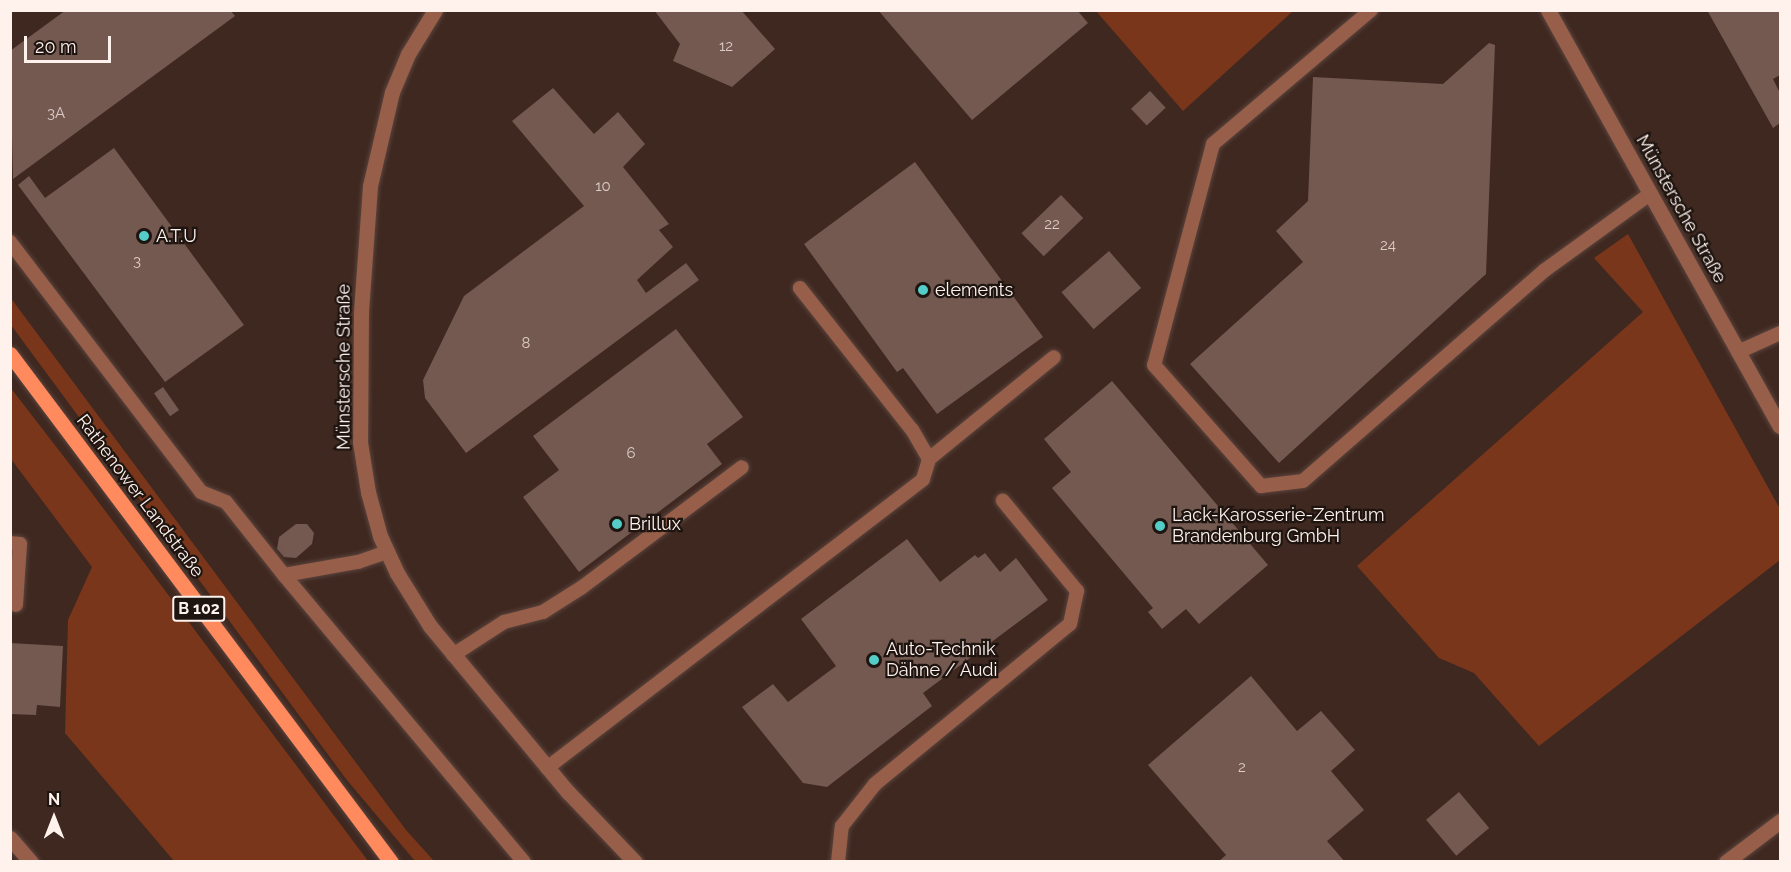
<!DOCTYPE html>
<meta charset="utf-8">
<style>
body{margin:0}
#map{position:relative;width:1791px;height:872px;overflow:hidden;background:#3f2820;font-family:Raleway,sans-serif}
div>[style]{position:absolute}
.green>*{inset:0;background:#7a361b}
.building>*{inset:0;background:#735950;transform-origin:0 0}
.roads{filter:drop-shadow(0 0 2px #5a443d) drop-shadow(0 0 2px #5a443d)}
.service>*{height:14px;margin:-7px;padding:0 7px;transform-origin:7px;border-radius:7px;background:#975e49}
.minor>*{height:15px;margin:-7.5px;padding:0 7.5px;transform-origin:7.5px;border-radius:7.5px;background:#975e49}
.tertiary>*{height:15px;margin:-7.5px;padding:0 7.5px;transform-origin:7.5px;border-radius:7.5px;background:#975e49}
.primary>*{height:15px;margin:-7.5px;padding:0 7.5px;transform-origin:7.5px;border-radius:7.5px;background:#ff8a5d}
.dots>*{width:16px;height:16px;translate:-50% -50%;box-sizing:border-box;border:3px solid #1e1410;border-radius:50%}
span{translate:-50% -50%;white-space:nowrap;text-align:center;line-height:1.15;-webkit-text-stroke:4.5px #1e1410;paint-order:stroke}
.number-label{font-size:15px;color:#dcccc6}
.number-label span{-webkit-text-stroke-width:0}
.shield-label span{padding:2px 4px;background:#1e1410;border:2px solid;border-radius:4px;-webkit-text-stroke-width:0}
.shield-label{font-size:16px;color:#fff2ed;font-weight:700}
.street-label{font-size:18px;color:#fff2ed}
.poi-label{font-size:18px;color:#fff2ed}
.left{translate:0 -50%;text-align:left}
.frame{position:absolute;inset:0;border:12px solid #fff2ed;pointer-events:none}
.north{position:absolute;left:24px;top:788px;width:60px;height:60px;-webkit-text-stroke:4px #1e1410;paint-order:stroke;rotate:0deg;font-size:16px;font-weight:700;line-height:24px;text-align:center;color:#fff2ed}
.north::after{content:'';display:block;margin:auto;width:21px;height:27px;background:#fff2ed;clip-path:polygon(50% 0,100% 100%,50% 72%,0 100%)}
.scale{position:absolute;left:24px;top:36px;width:87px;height:27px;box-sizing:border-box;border:3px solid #fff2ed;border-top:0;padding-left:8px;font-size:18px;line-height:21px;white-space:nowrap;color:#fff2ed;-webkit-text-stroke:4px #1e1410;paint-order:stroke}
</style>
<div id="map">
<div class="green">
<div style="clip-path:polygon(1096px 11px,1293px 11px,1183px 111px)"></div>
<div style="clip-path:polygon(1628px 234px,1780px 509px,1780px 560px,1539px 746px,1474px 673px,1439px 658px,1357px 566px,1643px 312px,1594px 258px)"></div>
<div style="clip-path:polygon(10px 297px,406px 830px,434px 861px,415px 861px,346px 779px,11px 325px)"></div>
<div style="clip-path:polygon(10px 387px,88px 488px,368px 861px,174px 861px,65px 733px,68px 620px,92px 567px,11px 459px)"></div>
</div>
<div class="building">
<div style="clip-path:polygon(66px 10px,230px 10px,235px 16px,13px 179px,10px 51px)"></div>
<div style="clip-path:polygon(654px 10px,741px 10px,775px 49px,732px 87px,673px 61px,680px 44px)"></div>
<div style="clip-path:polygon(878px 10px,1077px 10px,1088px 23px,972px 120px)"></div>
<div style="clip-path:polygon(1707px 10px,1780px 10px,1780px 75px,1773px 79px,1780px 93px,1780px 123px,1773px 128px)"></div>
<div style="clip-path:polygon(1489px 43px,1495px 45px,1486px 274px,1279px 463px,1190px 364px,1303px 262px,1276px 231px,1308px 201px,1313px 77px,1443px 84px)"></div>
<div style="clip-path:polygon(553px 88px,594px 134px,618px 112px,645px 144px,623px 167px,669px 224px,659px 230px,673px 247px,637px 280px,646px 293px,686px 263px,699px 280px,466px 453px,425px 398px,423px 380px,464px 296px,584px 206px,512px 121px)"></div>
<div style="left:1150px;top:91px;width:23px;height:26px;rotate:47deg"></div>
<div style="clip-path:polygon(114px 148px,244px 325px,165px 382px,18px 185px,29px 176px,45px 198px)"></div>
<div style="clip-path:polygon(915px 162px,1043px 337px,937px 414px,903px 368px,897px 372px,804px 244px)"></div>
<div style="left:1061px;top:195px;width:32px;height:55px;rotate:46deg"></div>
<div style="left:1109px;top:251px;width:49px;height:63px;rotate:49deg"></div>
<div style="clip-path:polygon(676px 329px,743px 417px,707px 444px,722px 464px,579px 572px,523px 497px,559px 470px,533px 436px)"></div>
<div style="clip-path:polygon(1112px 381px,1268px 565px,1199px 624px,1186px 609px,1162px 629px,1148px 612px,1153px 608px,1052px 488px,1071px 472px,1044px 439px)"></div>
<div style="left:163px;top:387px;width:28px;height:11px;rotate:55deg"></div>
<div style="clip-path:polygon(296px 524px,307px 524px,314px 533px,312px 544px,296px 558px,284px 557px,277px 549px,279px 537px)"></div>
<div style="clip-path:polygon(907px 539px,940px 582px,975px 555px,978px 558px,985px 553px,1000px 572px,1016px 558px,1048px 600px,923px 693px,932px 706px,827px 787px,803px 783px,742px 707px,773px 684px,788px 702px,836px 666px,801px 619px)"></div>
<div style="clip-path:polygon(10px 643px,63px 646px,60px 707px,37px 705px,36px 715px,10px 714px)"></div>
<div style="clip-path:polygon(1251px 676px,1297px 731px,1321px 711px,1355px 750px,1331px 771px,1364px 810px,1327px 841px,1345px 862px,1218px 862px,1226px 855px,1148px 765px)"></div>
<div style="left:1459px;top:792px;width:47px;height:43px;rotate:50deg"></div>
</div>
<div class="roads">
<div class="service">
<div style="left:1371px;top:10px;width:207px;rotate:139.7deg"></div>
<div style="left:1213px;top:144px;width:229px;rotate:104.9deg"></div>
<div style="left:1154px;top:365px;width:162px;rotate:48.5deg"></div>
<div style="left:1261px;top:486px;width:42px;rotate:-6.8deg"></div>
<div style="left:1303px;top:481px;width:321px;rotate:-41.1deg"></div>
<div style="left:1545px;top:270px;width:130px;rotate:-35.9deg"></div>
<div style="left:10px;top:242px;width:315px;rotate:52.6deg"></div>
<div style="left:201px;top:492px;width:27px;rotate:22deg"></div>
<div style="left:226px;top:502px;width:93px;rotate:51.5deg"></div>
<div style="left:284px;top:575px;width:75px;rotate:-10deg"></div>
<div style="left:358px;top:562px;width:31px;rotate:-19deg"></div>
<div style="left:1738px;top:352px;width:46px;rotate:-24.3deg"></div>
<div style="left:929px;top:459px;width:161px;rotate:-39.2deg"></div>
<div style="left:10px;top:543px;width:10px;rotate:6deg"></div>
<div style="left:20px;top:544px;width:61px;rotate:93.8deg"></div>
<div style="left:284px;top:575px;width:374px;rotate:50.1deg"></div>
<div style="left:453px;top:655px;width:61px;rotate:-32.9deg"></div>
<div style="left:504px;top:622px;width:40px;rotate:-14.4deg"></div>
<div style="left:543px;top:612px;width:45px;rotate:-32.3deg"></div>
<div style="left:581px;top:588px;width:201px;rotate:-36.9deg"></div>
<div style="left:547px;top:768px;width:474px;rotate:-37.5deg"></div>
<div style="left:923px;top:479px;width:21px;rotate:-73deg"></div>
<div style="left:929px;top:459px;width:34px;rotate:-120deg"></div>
<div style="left:912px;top:430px;width:181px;rotate:-128.3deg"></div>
<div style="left:838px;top:862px;width:36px;rotate:-84deg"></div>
<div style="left:842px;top:826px;width:53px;rotate:-51.8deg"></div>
<div style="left:875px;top:784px;width:252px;rotate:-39.4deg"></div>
<div style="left:1070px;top:624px;width:34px;rotate:-78deg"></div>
<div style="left:1077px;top:591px;width:117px;rotate:-129.4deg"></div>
</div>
<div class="minor">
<div style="left:435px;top:10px;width:52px;rotate:121.5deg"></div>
<div style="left:408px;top:54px;width:41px;rotate:112.8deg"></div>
<div style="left:392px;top:92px;width:97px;rotate:103.2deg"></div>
<div style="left:370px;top:186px;width:127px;rotate:94.1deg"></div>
<div style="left:361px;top:313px;width:129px;rotate:90.4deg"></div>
<div style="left:360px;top:442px;width:51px;rotate:80.9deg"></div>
<div style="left:368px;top:492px;width:46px;rotate:74.7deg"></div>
<div style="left:380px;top:536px;width:41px;rotate:65.3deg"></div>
<div style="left:397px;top:573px;width:62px;rotate:58.1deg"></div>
<div style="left:430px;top:626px;width:216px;rotate:50.3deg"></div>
<div style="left:568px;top:792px;width:97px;rotate:46.3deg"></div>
<div style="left:1548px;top:10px;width:476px;rotate:60.9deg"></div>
<div style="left:10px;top:838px;width:32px;rotate:49deg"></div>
</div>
<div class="tertiary">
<div style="left:1726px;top:862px;width:68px;rotate:-37.2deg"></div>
</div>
<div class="primary">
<div style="left:10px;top:354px;width:635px;rotate:53.13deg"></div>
</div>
</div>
<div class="dots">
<div style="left:144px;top:236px;background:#54cdc8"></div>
<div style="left:923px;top:290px;background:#54cdc8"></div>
<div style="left:617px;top:524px;background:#54cdc8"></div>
<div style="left:1160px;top:526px;background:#54cdc8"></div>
<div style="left:874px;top:660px;background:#54cdc8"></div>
</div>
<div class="number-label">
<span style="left:726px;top:47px">12</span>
<span style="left:56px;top:114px">3A</span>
<span style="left:603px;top:187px">10</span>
<span style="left:1052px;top:225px">22</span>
<span style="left:1388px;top:246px">24</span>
<span style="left:137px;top:262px">3</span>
<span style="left:526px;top:344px">8</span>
<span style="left:631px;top:454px">6</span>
<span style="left:1242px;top:768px">2</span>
</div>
<div class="shield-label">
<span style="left:199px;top:609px">B 102</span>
</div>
<div class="street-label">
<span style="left:1681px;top:209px;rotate:61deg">Münstersche Straße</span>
<span style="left:344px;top:367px;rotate:-90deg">Münstersche Straße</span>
<span style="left:140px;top:496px;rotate:53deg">Rathenower Landstraße</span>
</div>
<div class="poi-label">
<span class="left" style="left:156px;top:236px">A.T.U</span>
<span class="left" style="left:935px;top:290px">elements</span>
<span class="left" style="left:1172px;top:526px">Lack-Karosserie-Zentrum<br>Brandenburg GmbH</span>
<span class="left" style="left:629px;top:524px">Brillux</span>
<span class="left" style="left:886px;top:660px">Auto-Technik<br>Dähne / Audi</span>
</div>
<div class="frame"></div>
<div class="north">N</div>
<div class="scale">20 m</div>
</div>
